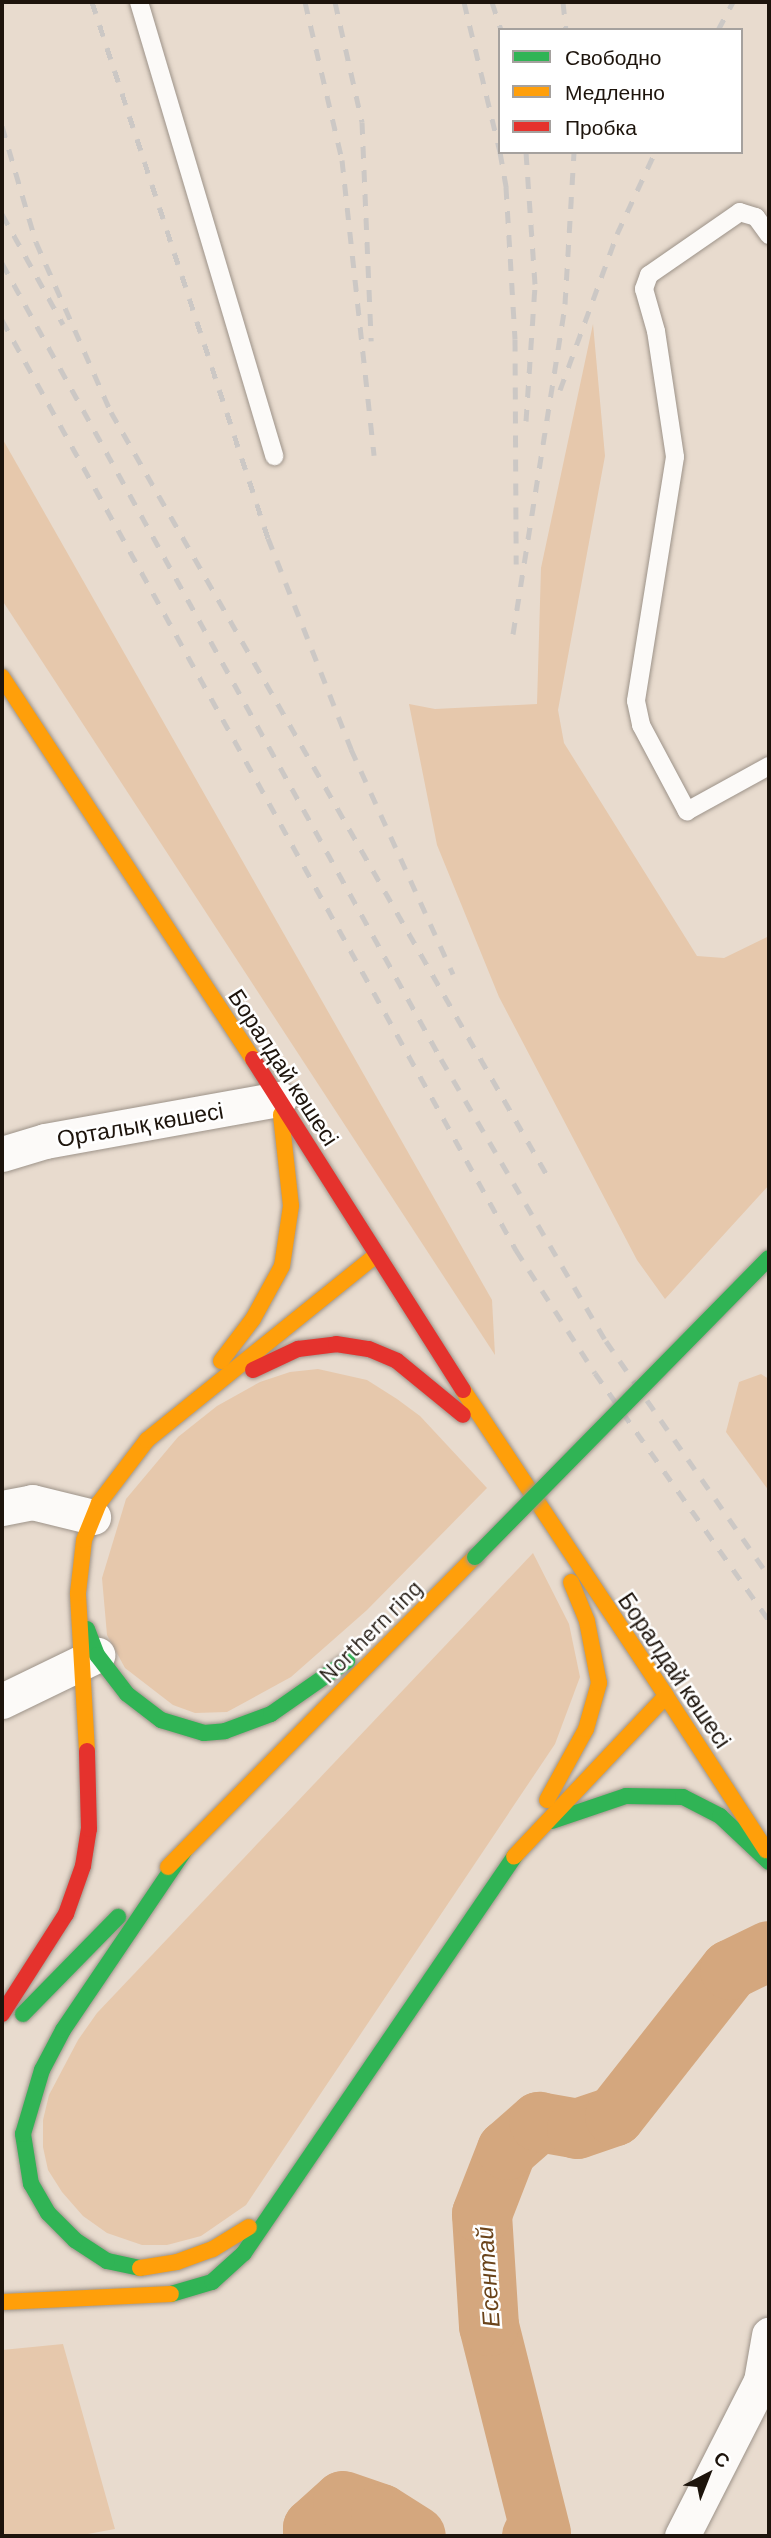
<!DOCTYPE html>
<meta charset="utf-8">
<style>
body{margin:0}
#map{position:relative;width:771px;height:2538px;overflow:hidden;background:#e8dbce;font-family:Barlow,sans-serif}
div>[style]{position:absolute}
.green>*{inset:0;background:#e6c8ac}
.river>*{height:60px;margin:-30px;padding:0 30px;transform-origin:30px;border-radius:30px;background:#d4a77e}
.roads{filter:drop-shadow(0 0 2px #9d9389) drop-shadow(0 0 2px #9d9389)}
.lane>*{height:18px;margin:-9px;padding:0 9px;transform-origin:9px;border-radius:9px;background:#fcfaf8}
.street>*{height:35px;margin:-17.5px;padding:0 17.5px;transform-origin:17.5px;border-radius:17.5px;background:#fcfaf8}
.fast>*{height:16px;margin:-8px;padding:0 8px;transform-origin:8px;border-radius:8px;background:#30b455}
.slow>*{height:16px;margin:-8px;padding:0 8px;transform-origin:8px;border-radius:8px;background:#ff9f0a}
.jam>*{height:16px;margin:-8px;padding:0 8px;transform-origin:8px;border-radius:8px;background:#e5322d}
.rail>*{height:5px;margin-top:-2.5px;transform-origin:0;background:repeating-linear-gradient(90deg,#ccc8c5 0 12px,transparent 0 24px)}
.bridges{filter:drop-shadow(0 0 2px #9d9389) drop-shadow(0 0 2px #9d9389)}
.fast-bridge>*{height:16px;margin:-8px;padding:0 8px;transform-origin:8px;border-radius:8px;background:#30b455}
span{translate:-50% -50%;white-space:nowrap;text-align:center;line-height:1.15;-webkit-text-stroke:5px #fff;paint-order:stroke}
.street-label{font-size:23px;color:#1d140c}
.water-label{font-size:24px;color:#6a431a;font-style:italic}
.frame{position:absolute;inset:0;border:4px solid #1d140c;pointer-events:none}
.legend{position:absolute;left:498px;top:28px;width:245px;height:126px;box-sizing:border-box;background:#fff;border:2px solid #a5a19e;margin:0;padding:9px 12px;list-style:none;font-size:21px;color:#1d140c}
.legend li{display:flex;align-items:center;gap:14px;height:35px}
.legend b{width:35px;border:2px solid #a5a19e}
.north{position:absolute;left:673px;top:2440px;width:70px;height:70px;-webkit-text-stroke:5px #fff;paint-order:stroke;rotate:42deg;font-size:19px;font-weight:700;line-height:28px;text-align:center;color:#1d140c}
.north::after{content:'';display:block;margin:auto;width:24px;height:32px;background:#1d140c;clip-path:polygon(50% 0,100% 100%,50% 72%,0 100%)}
</style>
<div id="map">
<div class="green">
<div style="clip-path:polygon(593px 324px,605px 456px,558px 710px,564px 743px,697px 956px,724px 958px,769px 936px,769px 1185px,665px 1299px,637px 1260px,499px 997px,437px 845px,409px 704px,435px 709px,537px 704px,541px 568px)"></div>
<div style="clip-path:polygon(2px 438px,492px 1300px,495px 1355px,2px 600px)"></div>
<div style="clip-path:polygon(318px 1369px,367px 1380px,397px 1399px,420px 1416px,487px 1488px,367px 1610px,291px 1677px,227px 1712px,195px 1713px,173px 1705px,125px 1668px,107px 1635px,102px 1578px,126px 1499px,178px 1437px,217px 1406px,260px 1382px,290px 1372px)"></div>
<div style="clip-path:polygon(761px 1374px,769px 1379px,769px 1491px,726px 1432px,739px 1382px)"></div>
<div style="clip-path:polygon(533px 1553px,569px 1624px,580px 1677px,555px 1744px,246px 2205px,201px 2236px,167px 2245px,142px 2245px,107px 2233px,83px 2216px,62px 2192px,48px 2170px,43px 2147px,43px 2120px,49px 2095px,78px 2040px,97px 2013px)"></div>
<div style="clip-path:polygon(63px 2344px,115px 2529px,77px 2536px,2px 2536px,2px 2350px)"></div>
</div>
<div class="river">
<div style="left:313px;top:2536px;width:8px;rotate:-90deg"></div>
<div style="left:313px;top:2528px;width:40px;rotate:-42deg"></div>
<div style="left:343px;top:2501px;width:40px;rotate:18.9deg"></div>
<div style="left:381px;top:2514px;width:41px;rotate:32.2deg"></div>
<div style="left:532px;top:2536px;width:9px;rotate:-18deg"></div>
<div style="left:541px;top:2533px;width:213px;rotate:-104.1deg"></div>
<div style="left:489px;top:2326px;width:112px;rotate:-93.6deg"></div>
<div style="left:482px;top:2214px;width:69px;rotate:-68.7deg"></div>
<div style="left:507px;top:2150px;width:43px;rotate:-41.2deg"></div>
<div style="left:539px;top:2122px;width:39px;rotate:10deg"></div>
<div style="left:577px;top:2129px;width:40px;rotate:-18.9deg"></div>
<div style="left:615px;top:2116px;width:186px;rotate:-51.8deg"></div>
<div style="left:730px;top:1970px;width:43px;rotate:-26deg"></div>
</div>
<div class="roads">
<div class="lane">
<div style="left:139px;top:2px;width:474px;rotate:73.4deg"></div>
<div style="left:769px;top:235px;width:22px;rotate:-126deg"></div>
<div style="left:756px;top:217px;width:17px;rotate:-163deg"></div>
<div style="left:740px;top:212px;width:111px;rotate:145.3deg"></div>
<div style="left:649px;top:275px;width:15px;rotate:110deg"></div>
<div style="left:644px;top:289px;width:44px;rotate:74.1deg"></div>
<div style="left:656px;top:331px;width:127px;rotate:81.4deg"></div>
<div style="left:675px;top:457px;width:247px;rotate:99.1deg"></div>
<div style="left:636px;top:701px;width:25px;rotate:78deg"></div>
<div style="left:641px;top:725px;width:98px;rotate:61.9deg"></div>
<div style="left:687px;top:811px;width:94px;rotate:-28.8deg"></div>
</div>
<div class="street">
<div style="left:2px;top:1154px;width:45px;rotate:-16.8deg"></div>
<div style="left:45px;top:1141px;width:238px;rotate:-10.2deg"></div>
<div style="left:2px;top:1508px;width:31px;rotate:-11deg"></div>
<div style="left:32px;top:1502px;width:63px;rotate:13.8deg"></div>
<div style="left:2px;top:1701px;width:106px;rotate:-25.8deg"></div>
<div style="left:682px;top:2536px;width:174px;rotate:-63deg"></div>
<div style="left:761px;top:2381px;width:47px;rotate:-80.1deg"></div>
</div>
<div class="fast">
<div style="left:87px;top:1629px;width:28px;rotate:69deg"></div>
<div style="left:97px;top:1655px;width:49px;rotate:52.4deg"></div>
<div style="left:127px;top:1694px;width:43px;rotate:37.4deg"></div>
<div style="left:161px;top:1720px;width:45px;rotate:16.8deg"></div>
<div style="left:204px;top:1733px;width:21px;rotate:-5deg"></div>
<div style="left:225px;top:1731px;width:49px;rotate:-20.3deg"></div>
<div style="left:271px;top:1714px;width:93px;rotate:-34.9deg"></div>
<div style="left:552px;top:1821px;width:78px;rotate:-18.7deg"></div>
<div style="left:626px;top:1796px;width:57px;rotate:1deg"></div>
<div style="left:683px;top:1797px;width:42px;rotate:27.2deg"></div>
<div style="left:720px;top:1816px;width:67px;rotate:43.2deg"></div>
<div style="left:23px;top:2014px;width:136px;rotate:-45.6deg"></div>
<div style="left:140px;top:2268px;width:34px;rotate:-168deg"></div>
<div style="left:107px;top:2261px;width:38px;rotate:-147deg"></div>
<div style="left:75px;top:2240px;width:38px;rotate:-135deg"></div>
<div style="left:48px;top:2213px;width:34px;rotate:-120deg"></div>
<div style="left:31px;top:2184px;width:51px;rotate:-99.1deg"></div>
<div style="left:23px;top:2134px;width:67px;rotate:-73.5deg"></div>
<div style="left:42px;top:2070px;width:45px;rotate:-62.3deg"></div>
<div style="left:63px;top:2030px;width:217px;rotate:-55.9deg"></div>
<div style="left:171px;top:2294px;width:43px;rotate:-16.3deg"></div>
<div style="left:212px;top:2282px;width:43px;rotate:-42.2deg"></div>
<div style="left:244px;top:2253px;width:479px;rotate:-55.7deg"></div>
</div>
<div class="slow">
<div style="left:2px;top:677px;width:457px;rotate:56.7deg"></div>
<div style="left:221px;top:1361px;width:53px;rotate:-52.7deg"></div>
<div style="left:253px;top:1319px;width:60px;rotate:-61.3deg"></div>
<div style="left:282px;top:1266px;width:61px;rotate:-81.5deg"></div>
<div style="left:291px;top:1206px;width:92px;rotate:-96.3deg"></div>
<div style="left:463px;top:1390px;width:367px;rotate:56.4deg"></div>
<div style="left:666px;top:1696px;width:221px;rotate:133.4deg"></div>
<div style="left:666px;top:1696px;width:184px;rotate:57deg"></div>
<div style="left:87px;top:1751px;width:158px;rotate:-93.3deg"></div>
<div style="left:78px;top:1593px;width:53px;rotate:-83.5deg"></div>
<div style="left:84px;top:1540px;width:40px;rotate:-68deg"></div>
<div style="left:99px;top:1503px;width:79px;rotate:-52.7deg"></div>
<div style="left:147px;top:1440px;width:294px;rotate:-38.9deg"></div>
<div style="left:547px;top:1800px;width:81px;rotate:-61.2deg"></div>
<div style="left:586px;top:1729px;width:48px;rotate:-74.2deg"></div>
<div style="left:599px;top:1683px;width:63px;rotate:-101deg"></div>
<div style="left:587px;top:1621px;width:42px;rotate:-112.3deg"></div>
<div style="left:168px;top:1867px;width:436px;rotate:-45.3deg"></div>
<div style="left:140px;top:2268px;width:37px;rotate:-9deg"></div>
<div style="left:177px;top:2262px;width:38px;rotate:-20deg"></div>
<div style="left:213px;top:2249px;width:42px;rotate:-31.4deg"></div>
<div style="left:2px;top:2302px;width:169px;rotate:-2.7deg"></div>
</div>
<div class="jam">
<div style="left:253px;top:1059px;width:392px;rotate:57.6deg"></div>
<div style="left:253px;top:1370px;width:50px;rotate:-25deg"></div>
<div style="left:298px;top:1349px;width:38px;rotate:-7deg"></div>
<div style="left:336px;top:1344px;width:33px;rotate:9deg"></div>
<div style="left:369px;top:1349px;width:30px;rotate:23deg"></div>
<div style="left:397px;top:1361px;width:85px;rotate:39.3deg"></div>
<div style="left:2px;top:2014px;width:119px;rotate:-57.4deg"></div>
<div style="left:66px;top:1914px;width:51px;rotate:-70.5deg"></div>
<div style="left:83px;top:1866px;width:37px;rotate:-81deg"></div>
<div style="left:89px;top:1829px;width:78px;rotate:-91.5deg"></div>
</div>
</div>
<div class="rail">
<div style="left:92px;top:2px;width:564px;rotate:71.82deg"></div>
<div style="left:268px;top:538px;width:227px;rotate:68.5deg"></div>
<div style="left:351px;top:749px;width:247px;rotate:65.6deg"></div>
<div style="left:305px;top:2px;width:162px;rotate:76.8deg"></div>
<div style="left:342px;top:160px;width:297px;rotate:83.8deg"></div>
<div style="left:335px;top:2px;width:123px;rotate:77.3deg"></div>
<div style="left:362px;top:122px;width:219px;rotate:87.6deg"></div>
<div style="left:464px;top:2px;width:154px;rotate:76.5deg"></div>
<div style="left:492px;top:2px;width:29px;rotate:72deg"></div>
<div style="left:563px;top:2px;width:28px;rotate:84deg"></div>
<div style="left:718px;top:30px;width:32px;rotate:-62deg"></div>
<div style="left:2px;top:126px;width:121px;rotate:73.7deg"></div>
<div style="left:36px;top:242px;width:186px;rotate:66.2deg"></div>
<div style="left:111px;top:412px;width:881px;rotate:60.26deg"></div>
<div style="left:500px;top:152px;width:36px;rotate:80deg"></div>
<div style="left:506px;top:187px;width:152px;rotate:86.6deg"></div>
<div style="left:515px;top:339px;width:225px;rotate:89.7deg"></div>
<div style="left:2px;top:214px;width:126px;rotate:61deg"></div>
<div style="left:2px;top:263px;width:909px;rotate:61.12deg"></div>
<div style="left:441px;top:1059px;width:327px;rotate:59.7deg"></div>
<div style="left:606px;top:1341px;width:286px;rotate:55.3deg"></div>
<div style="left:2px;top:320px;width:1063px;rotate:61.07deg"></div>
<div style="left:516px;top:1250px;width:146px;rotate:57.3deg"></div>
<div style="left:595px;top:1373px;width:303px;rotate:54.9deg"></div>
<div style="left:560px;top:390px;width:166px;rotate:-69.9deg"></div>
<div style="left:617px;top:234px;width:90px;rotate:-65.1deg"></div>
<div style="left:526px;top:421px;width:137px;rotate:-86.2deg"></div>
<div style="left:535px;top:284px;width:132px;rotate:-93.9deg"></div>
<div style="left:513px;top:634px;width:334px;rotate:-81deg"></div>
<div style="left:565px;top:304px;width:152px;rotate:-86.6deg"></div>
</div>
<div class="bridges">
<div class="fast-bridge">
<div style="left:475px;top:1557px;width:419px;rotate:-45.5deg"></div>
</div>
</div>
<div class="street-label">
<span style="left:284px;top:1067px;rotate:57deg">Боралдай көшесі</span>
<span style="left:140px;top:1124px;rotate:-10deg">Орталық көшесі</span>
<span style="left:370px;top:1631px;rotate:-45deg">Northern ring</span>
<span style="left:675px;top:1670px;rotate:56deg">Боралдай көшесі</span>
</div>
<div class="water-label">
<span style="left:487px;top:2277px;rotate:-94deg">Есентай</span>
</div>
<div class="frame"></div>
<ul class="legend">
<li><b style="height:9px;background:#30b455"></b>Свободно</li>
<li><b style="height:9px;background:#ff9f0a"></b>Медленно</li>
<li><b style="height:9px;background:#e5322d"></b>Пробка</li>
</ul>
<div class="north">С</div>
</div>
